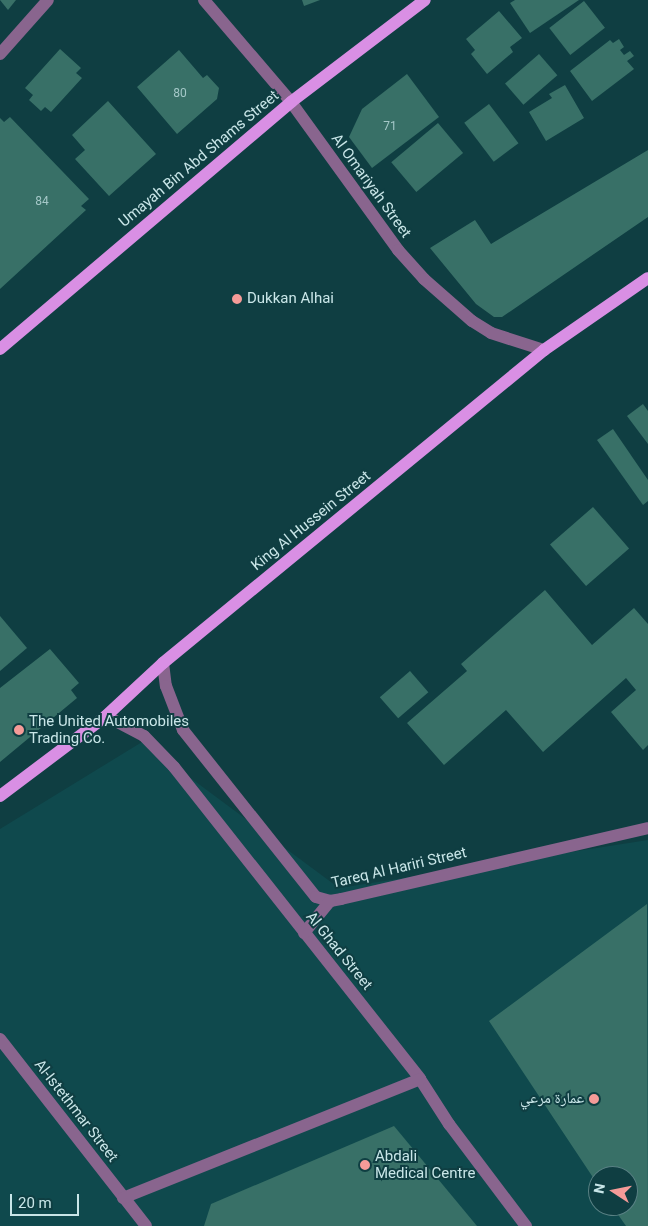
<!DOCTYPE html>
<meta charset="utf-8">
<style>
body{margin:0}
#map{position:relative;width:648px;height:1226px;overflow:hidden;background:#0f3e42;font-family:Roboto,"Noto Naskh Arabic",sans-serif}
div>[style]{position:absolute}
.built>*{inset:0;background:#0f494d}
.building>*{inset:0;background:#387067;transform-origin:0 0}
.minor>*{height:12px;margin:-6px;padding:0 6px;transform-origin:6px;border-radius:6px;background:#89658e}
.major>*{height:12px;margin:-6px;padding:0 6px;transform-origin:6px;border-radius:6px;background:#d98fe4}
.dots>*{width:14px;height:14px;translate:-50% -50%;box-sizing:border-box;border:2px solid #0f3e42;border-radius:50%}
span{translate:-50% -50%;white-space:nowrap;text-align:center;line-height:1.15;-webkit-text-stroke:4px #0f3e42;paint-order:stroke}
.number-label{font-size:12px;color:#a5c8c8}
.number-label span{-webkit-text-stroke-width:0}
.street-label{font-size:15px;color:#c9e6e8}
.poi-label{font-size:15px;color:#c9e6e8}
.left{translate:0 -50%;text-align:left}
.right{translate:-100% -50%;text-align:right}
.north{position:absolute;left:588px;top:1166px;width:50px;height:50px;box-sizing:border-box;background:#0f3e42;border:1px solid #598184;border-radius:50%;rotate:281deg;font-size:14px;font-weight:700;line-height:20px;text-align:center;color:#c9e6e8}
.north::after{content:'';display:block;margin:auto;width:18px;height:22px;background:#f59b98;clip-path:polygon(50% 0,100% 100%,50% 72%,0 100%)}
.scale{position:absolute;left:10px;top:1194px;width:69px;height:22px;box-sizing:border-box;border:2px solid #c9e6e8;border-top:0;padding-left:6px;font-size:15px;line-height:18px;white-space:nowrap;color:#c9e6e8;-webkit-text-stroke:4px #0f3e42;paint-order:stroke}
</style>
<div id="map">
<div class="built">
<div style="clip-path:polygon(evenodd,142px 742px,339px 888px,648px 840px,648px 1226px,0 1226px,0 829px,142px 742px,598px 1176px,628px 1176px,628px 1206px,598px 1206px,598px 1176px)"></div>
</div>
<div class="building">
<div style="clip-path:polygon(0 0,16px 0,8px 10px)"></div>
<div style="clip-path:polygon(302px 0,320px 0,304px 6px)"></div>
<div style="clip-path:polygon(515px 0,579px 0,530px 33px,510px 3px)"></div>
<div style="left:584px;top:1px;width:34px;height:44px;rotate:52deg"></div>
<div style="clip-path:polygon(499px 11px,522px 38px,510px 47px,513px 52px,487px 74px,471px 54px,475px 50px,466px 39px)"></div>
<div style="clip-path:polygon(619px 39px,624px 47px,620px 50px,624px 55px,630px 51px,634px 56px,627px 61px,634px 69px,592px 101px,570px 71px,610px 40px,613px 43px)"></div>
<div style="clip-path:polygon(60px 49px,81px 68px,76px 73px,82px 78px,51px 112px,45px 107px,41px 111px,29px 100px,33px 95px,25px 88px)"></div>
<div style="clip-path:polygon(179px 50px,203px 78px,207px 75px,219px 88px,217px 99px,177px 134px,137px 87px)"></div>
<div style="left:539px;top:54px;width:28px;height:45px;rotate:49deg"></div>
<div style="clip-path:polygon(407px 74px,439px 117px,372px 168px,349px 137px,362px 109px)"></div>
<div style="clip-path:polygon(565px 85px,584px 118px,546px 141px,529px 112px,552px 98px,549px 94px)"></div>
<div style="clip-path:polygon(108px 101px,156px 154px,109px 196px,75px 159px,85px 150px,72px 135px)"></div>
<div style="left:489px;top:104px;width:49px;height:31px;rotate:53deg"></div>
<div style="clip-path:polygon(10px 117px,89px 199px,81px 206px,86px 210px,0 289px,0 118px,4px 122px)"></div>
<div style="left:438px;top:123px;width:39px;height:61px;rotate:50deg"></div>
<div style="clip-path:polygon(648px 150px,648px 217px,502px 317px,494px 317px,476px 304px,430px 248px,475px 220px,491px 244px)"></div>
<div style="clip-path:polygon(643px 404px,648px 411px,648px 444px,627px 416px)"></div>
<div style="clip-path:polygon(613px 429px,648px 480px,648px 501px,643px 505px,597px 440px)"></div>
<div style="left:593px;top:507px;width:55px;height:57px;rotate:49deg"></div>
<div style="clip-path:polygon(545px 590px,592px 645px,634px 608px,648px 624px,648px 745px,643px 750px,611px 712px,636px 690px,626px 678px,543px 752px,506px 710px,444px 765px,407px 723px,467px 671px,461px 664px)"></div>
<div style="clip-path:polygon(0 616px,27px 648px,0 671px)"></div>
<div style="clip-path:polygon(50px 649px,79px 683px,71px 690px,77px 698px,0 762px,0 688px)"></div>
<div style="left:410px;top:671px;width:28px;height:40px;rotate:49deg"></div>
<div style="clip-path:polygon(647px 904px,648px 1226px,626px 1226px,612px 1206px,628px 1206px,628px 1176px,598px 1176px,598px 1185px,489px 1021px)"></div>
<div style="clip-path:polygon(394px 1126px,477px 1226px,204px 1226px,211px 1204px)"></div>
</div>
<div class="minor">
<div style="left:204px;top:0;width:134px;rotate:49.5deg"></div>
<div style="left:291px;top:102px;width:183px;rotate:54.1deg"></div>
<div style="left:398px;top:250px;width:39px;rotate:48deg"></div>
<div style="left:424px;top:279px;width:64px;rotate:41.2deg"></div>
<div style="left:472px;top:321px;width:22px;rotate:32deg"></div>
<div style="left:491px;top:333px;width:56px;rotate:17.8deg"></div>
<div style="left:0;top:54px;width:72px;rotate:-48.4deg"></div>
<div style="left:163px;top:663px;width:23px;rotate:83deg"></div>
<div style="left:166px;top:686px;width:47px;rotate:68.9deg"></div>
<div style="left:183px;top:730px;width:213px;rotate:51.5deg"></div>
<div style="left:316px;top:897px;width:15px;rotate:16deg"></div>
<div style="left:330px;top:901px;width:11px;rotate:-10deg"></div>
<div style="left:341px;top:899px;width:315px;rotate:-13deg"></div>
<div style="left:106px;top:716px;width:43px;rotate:27.8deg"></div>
<div style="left:144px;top:736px;width:43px;rotate:45.9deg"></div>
<div style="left:174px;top:767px;width:397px;rotate:51.7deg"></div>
<div style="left:420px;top:1079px;width:54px;rotate:57.2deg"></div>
<div style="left:449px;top:1124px;width:128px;rotate:53deg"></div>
<div style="left:304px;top:933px;width:41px;rotate:-50.9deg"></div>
<div style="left:0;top:1039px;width:237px;rotate:52deg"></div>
<div style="left:123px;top:1198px;width:320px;rotate:-21.8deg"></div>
</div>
<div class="major">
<div style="left:0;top:349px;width:382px;rotate:-40.3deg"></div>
<div style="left:291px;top:102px;width:168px;rotate:-37.3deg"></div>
<div style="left:0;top:796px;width:133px;rotate:-37deg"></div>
<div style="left:106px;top:716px;width:78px;rotate:-42.9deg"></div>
<div style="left:163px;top:663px;width:493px;rotate:-39.4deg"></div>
<div style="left:544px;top:350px;width:126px;rotate:-34.7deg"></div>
</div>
<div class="dots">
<div style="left:237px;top:299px;background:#f59b98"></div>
<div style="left:19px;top:730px;background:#f59b98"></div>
<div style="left:594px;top:1099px;background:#f59b98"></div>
<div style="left:365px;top:1165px;background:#f59b98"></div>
</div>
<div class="number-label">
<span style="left:180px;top:94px">80</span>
<span style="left:390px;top:127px">71</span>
<span style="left:42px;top:202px">84</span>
</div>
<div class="street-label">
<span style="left:199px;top:159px;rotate:-40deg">Umayah Bin Abd Shams Street</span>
<span style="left:371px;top:186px;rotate:54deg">Al Omariyah Street</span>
<span style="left:311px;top:521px;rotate:-39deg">King Al Hussein Street</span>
<span style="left:399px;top:868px;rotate:-13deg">Tareq Al Hariri Street</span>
<span style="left:339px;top:951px;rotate:51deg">Al Ghad Street</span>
<span style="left:76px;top:1111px;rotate:52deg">Al-Istethmar Street</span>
</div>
<div class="poi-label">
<span class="left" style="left:247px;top:299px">Dukkan Alhai</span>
<span class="left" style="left:29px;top:730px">The United Automobiles<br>Trading Co.</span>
<span class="right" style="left:584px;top:1099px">عمارة مرعي</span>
<span class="left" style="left:375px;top:1165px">Abdali<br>Medical Centre</span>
</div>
<div class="north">N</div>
<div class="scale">20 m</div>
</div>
